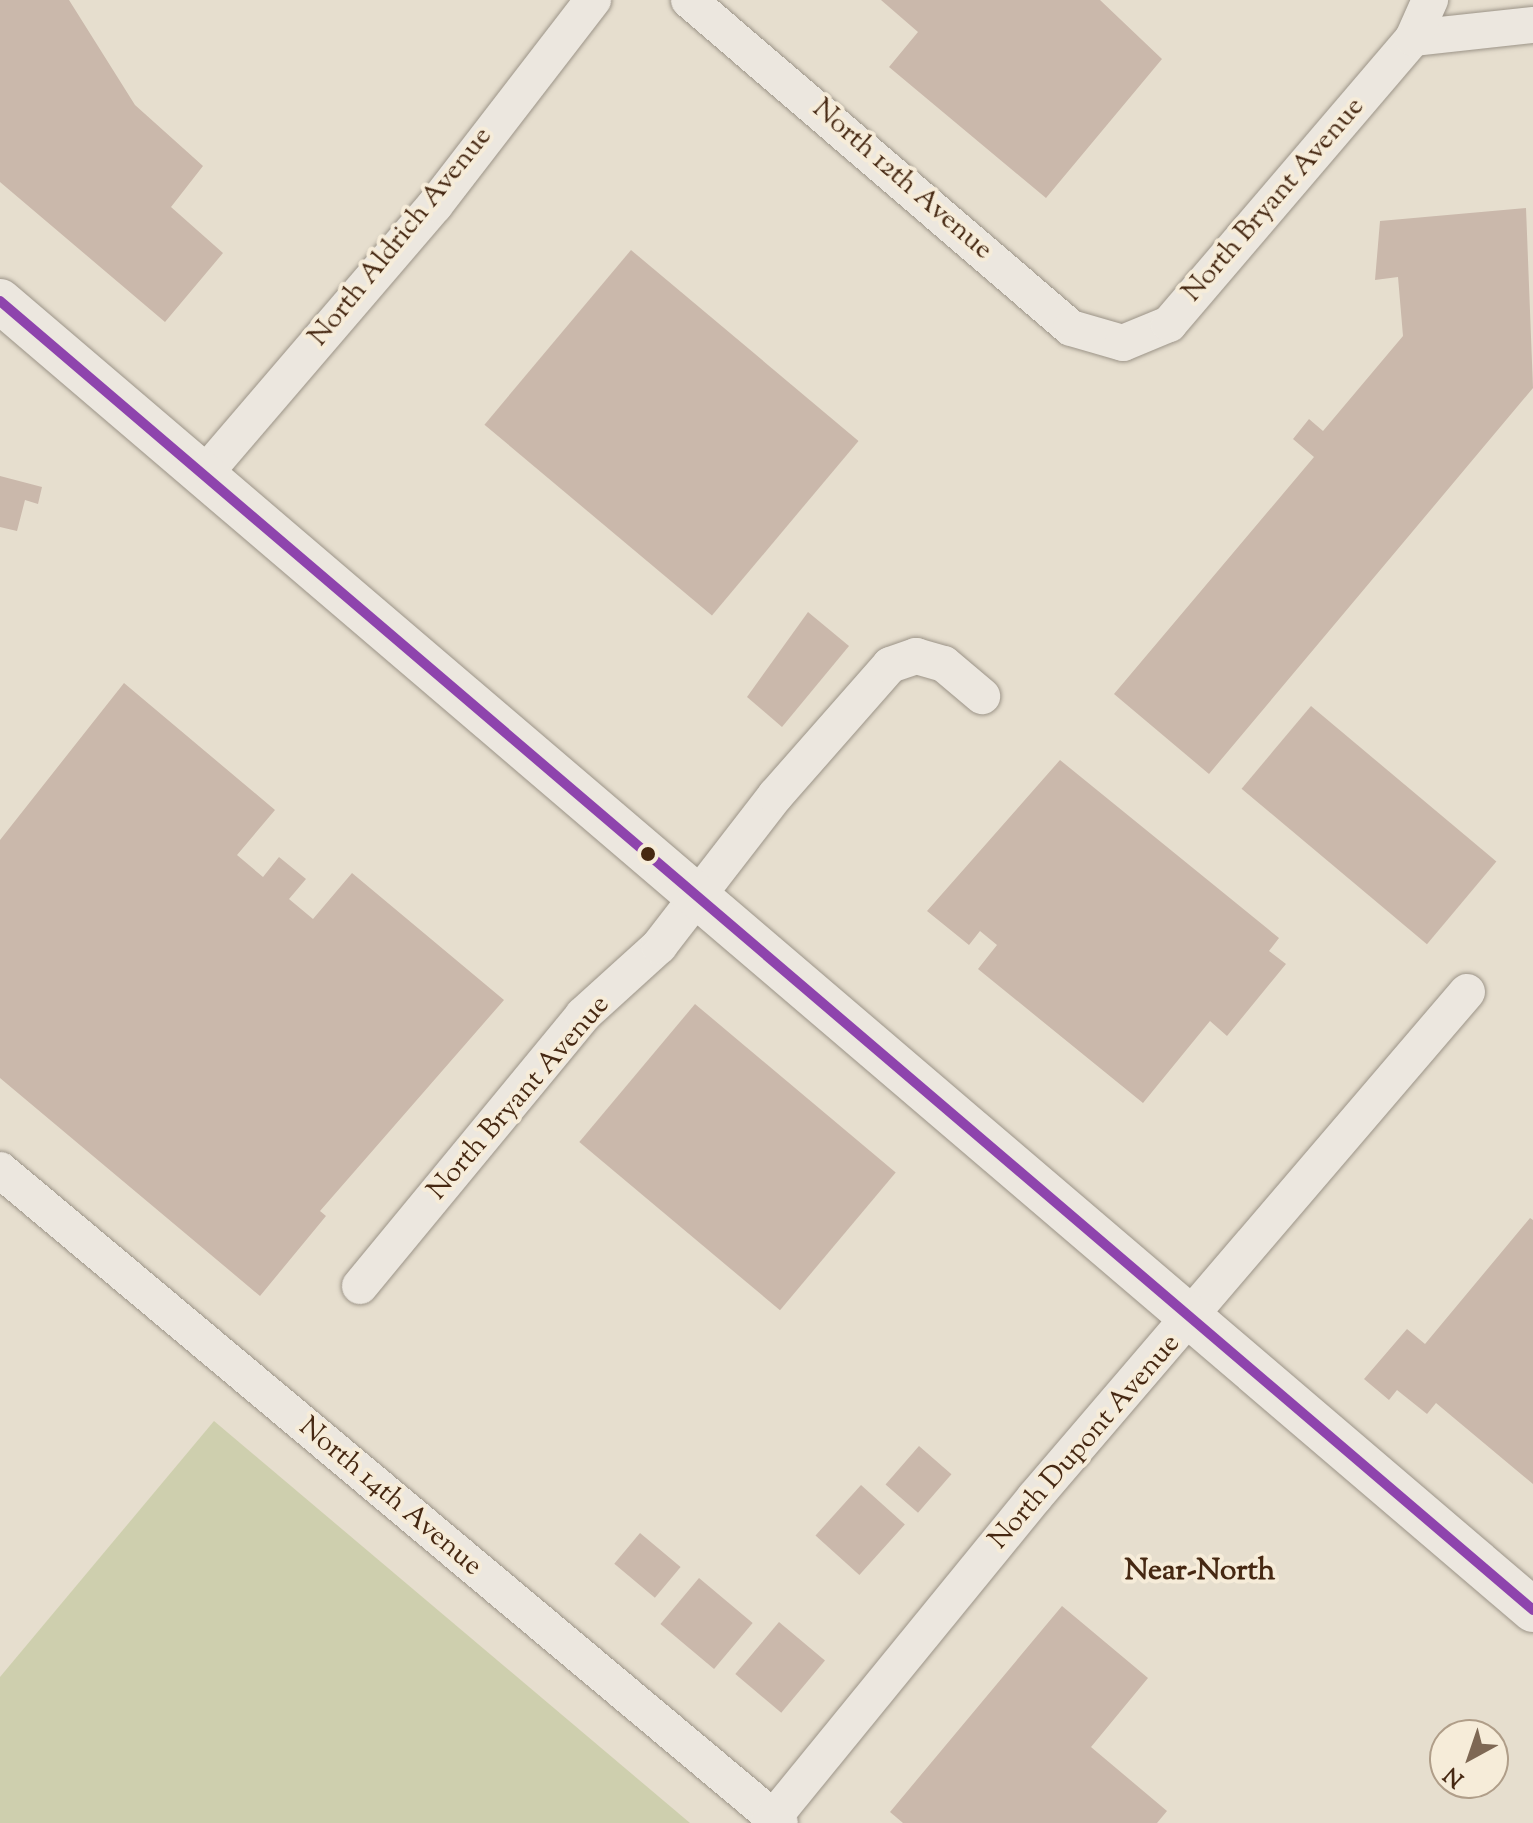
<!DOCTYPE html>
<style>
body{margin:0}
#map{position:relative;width:1533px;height:1823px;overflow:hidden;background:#e6dece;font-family:"Sorts Mill Goudy",serif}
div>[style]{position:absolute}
.green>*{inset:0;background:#cecfae}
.building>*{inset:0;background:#cab8ab;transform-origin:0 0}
.roads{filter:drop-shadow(0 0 2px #9c9488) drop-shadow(0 0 2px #9c9488)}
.minor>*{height:36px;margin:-18px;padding:0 18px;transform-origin:18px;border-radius:18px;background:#ece7df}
.secondary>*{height:44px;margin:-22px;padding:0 22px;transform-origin:22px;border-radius:22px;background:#ece7df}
.bus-1>*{height:10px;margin:-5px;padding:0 5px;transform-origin:5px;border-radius:5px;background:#8e44ad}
.dots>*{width:22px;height:22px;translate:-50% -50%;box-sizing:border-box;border:4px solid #f6ecd9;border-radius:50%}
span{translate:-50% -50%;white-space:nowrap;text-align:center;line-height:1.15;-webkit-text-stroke:8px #f6ecd9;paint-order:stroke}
.street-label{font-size:28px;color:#462812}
.neighbourhood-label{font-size:30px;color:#462812;font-weight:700}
.north{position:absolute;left:1429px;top:1719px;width:80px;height:80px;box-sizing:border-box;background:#f6ecd9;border:2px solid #b09e89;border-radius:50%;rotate:220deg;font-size:22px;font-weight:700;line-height:32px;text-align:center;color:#462812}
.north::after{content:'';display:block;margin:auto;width:28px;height:36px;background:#7e6854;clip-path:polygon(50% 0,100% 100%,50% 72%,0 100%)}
</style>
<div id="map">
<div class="green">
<div style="clip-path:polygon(214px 1421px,690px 1823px,0 1823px,0 1677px)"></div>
</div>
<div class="building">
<div style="clip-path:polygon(0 0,69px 0,135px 105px,203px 166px,171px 207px,223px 253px,165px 322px,0 182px)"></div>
<div style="clip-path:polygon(881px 0,1100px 0,1162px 59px,1046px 198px,889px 67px,918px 32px)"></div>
<div style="clip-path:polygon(1526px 208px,1533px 388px,1209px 774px,1114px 694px,1314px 457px,1293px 439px,1309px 419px,1323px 431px,1403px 336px,1398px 277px,1375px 280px,1380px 221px)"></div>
<div style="left:631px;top:250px;width:297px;height:228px;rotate:40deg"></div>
<div style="clip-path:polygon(0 476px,42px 487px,38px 504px,25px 500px,17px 531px,0 527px)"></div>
<div style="clip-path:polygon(808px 612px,849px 646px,782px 727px,747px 697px)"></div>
<div style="clip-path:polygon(124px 683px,275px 810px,237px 855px,263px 877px,279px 857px,306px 879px,289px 899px,313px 919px,352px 873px,504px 1000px,320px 1211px,326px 1216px,260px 1296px,0 1078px,0 840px)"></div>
<div style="left:1311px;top:706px;width:242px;height:108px;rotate:40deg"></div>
<div style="clip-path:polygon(1060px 760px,1279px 938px,1269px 951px,1286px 964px,1227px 1036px,1210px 1021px,1143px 1103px,978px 969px,997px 945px,980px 931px,969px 945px,927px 911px)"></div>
<div style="left:695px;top:1004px;width:262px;height:180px;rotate:40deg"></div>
<div style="clip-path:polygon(1530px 1218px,1533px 1220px,1533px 1484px,1436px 1403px,1427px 1414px,1397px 1390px,1389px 1400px,1364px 1379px,1407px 1329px,1425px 1344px)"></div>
<div style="left:919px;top:1446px;width:43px;height:51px;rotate:41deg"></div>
<div style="left:861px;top:1485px;width:59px;height:68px;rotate:42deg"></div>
<div style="left:640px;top:1533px;width:53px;height:40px;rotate:40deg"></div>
<div style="left:699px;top:1578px;width:70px;height:60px;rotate:40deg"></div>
<div style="clip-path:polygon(1062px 1606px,1148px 1678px,1091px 1747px,1167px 1811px,1157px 1823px,903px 1823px,890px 1812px)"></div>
<div style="left:779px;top:1622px;width:60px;height:68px;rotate:40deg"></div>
</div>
<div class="roads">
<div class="minor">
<div style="left:689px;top:0;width:503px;rotate:40.65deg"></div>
<div style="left:1071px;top:328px;width:54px;rotate:16.1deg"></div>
<div style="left:1123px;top:343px;width:50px;rotate:-22.4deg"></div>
<div style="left:1169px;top:324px;width:376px;rotate:-49.5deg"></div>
<div style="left:1413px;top:38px;width:121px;rotate:-6.2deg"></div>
<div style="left:1413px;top:38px;width:42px;rotate:-65.9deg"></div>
<div style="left:207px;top:471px;width:350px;rotate:-49.4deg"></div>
<div style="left:435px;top:205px;width:259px;rotate:-52.4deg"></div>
<div style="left:0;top:1170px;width:1017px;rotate:39.94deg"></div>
<div style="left:360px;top:1286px;width:351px;rotate:-50.5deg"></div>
<div style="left:583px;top:1015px;width:103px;rotate:-42.2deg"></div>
<div style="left:659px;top:946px;width:190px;rotate:-52.3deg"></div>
<div style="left:775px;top:796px;width:174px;rotate:-48.7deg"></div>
<div style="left:890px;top:665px;width:28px;rotate:-19deg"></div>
<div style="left:916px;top:656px;width:29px;rotate:16deg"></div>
<div style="left:944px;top:664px;width:50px;rotate:40.1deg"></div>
<div style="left:769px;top:1823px;width:419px;rotate:-50.8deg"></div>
<div style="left:1034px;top:1498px;width:666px;rotate:-49.45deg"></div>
</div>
<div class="secondary">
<div style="left:0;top:301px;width:2016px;rotate:40.49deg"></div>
</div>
</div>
<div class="bus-1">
<div style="left:0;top:301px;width:2016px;rotate:40.49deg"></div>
</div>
<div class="dots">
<div style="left:648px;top:854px;background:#462812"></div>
</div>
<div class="street-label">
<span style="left:902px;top:180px;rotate:41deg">North 12th Avenue</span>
<span style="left:1274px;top:200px;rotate:-49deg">North Bryant Avenue</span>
<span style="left:401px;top:237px;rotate:-51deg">North Aldrich Avenue</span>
<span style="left:519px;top:1098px;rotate:-49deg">North Bryant Avenue</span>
<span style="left:1085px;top:1442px;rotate:-49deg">North Dupont Avenue</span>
<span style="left:390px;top:1497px;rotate:40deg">North 14th Avenue</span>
</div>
<div class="neighbourhood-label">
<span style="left:1200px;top:1572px">Near-North</span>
</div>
<div class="north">N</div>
</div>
